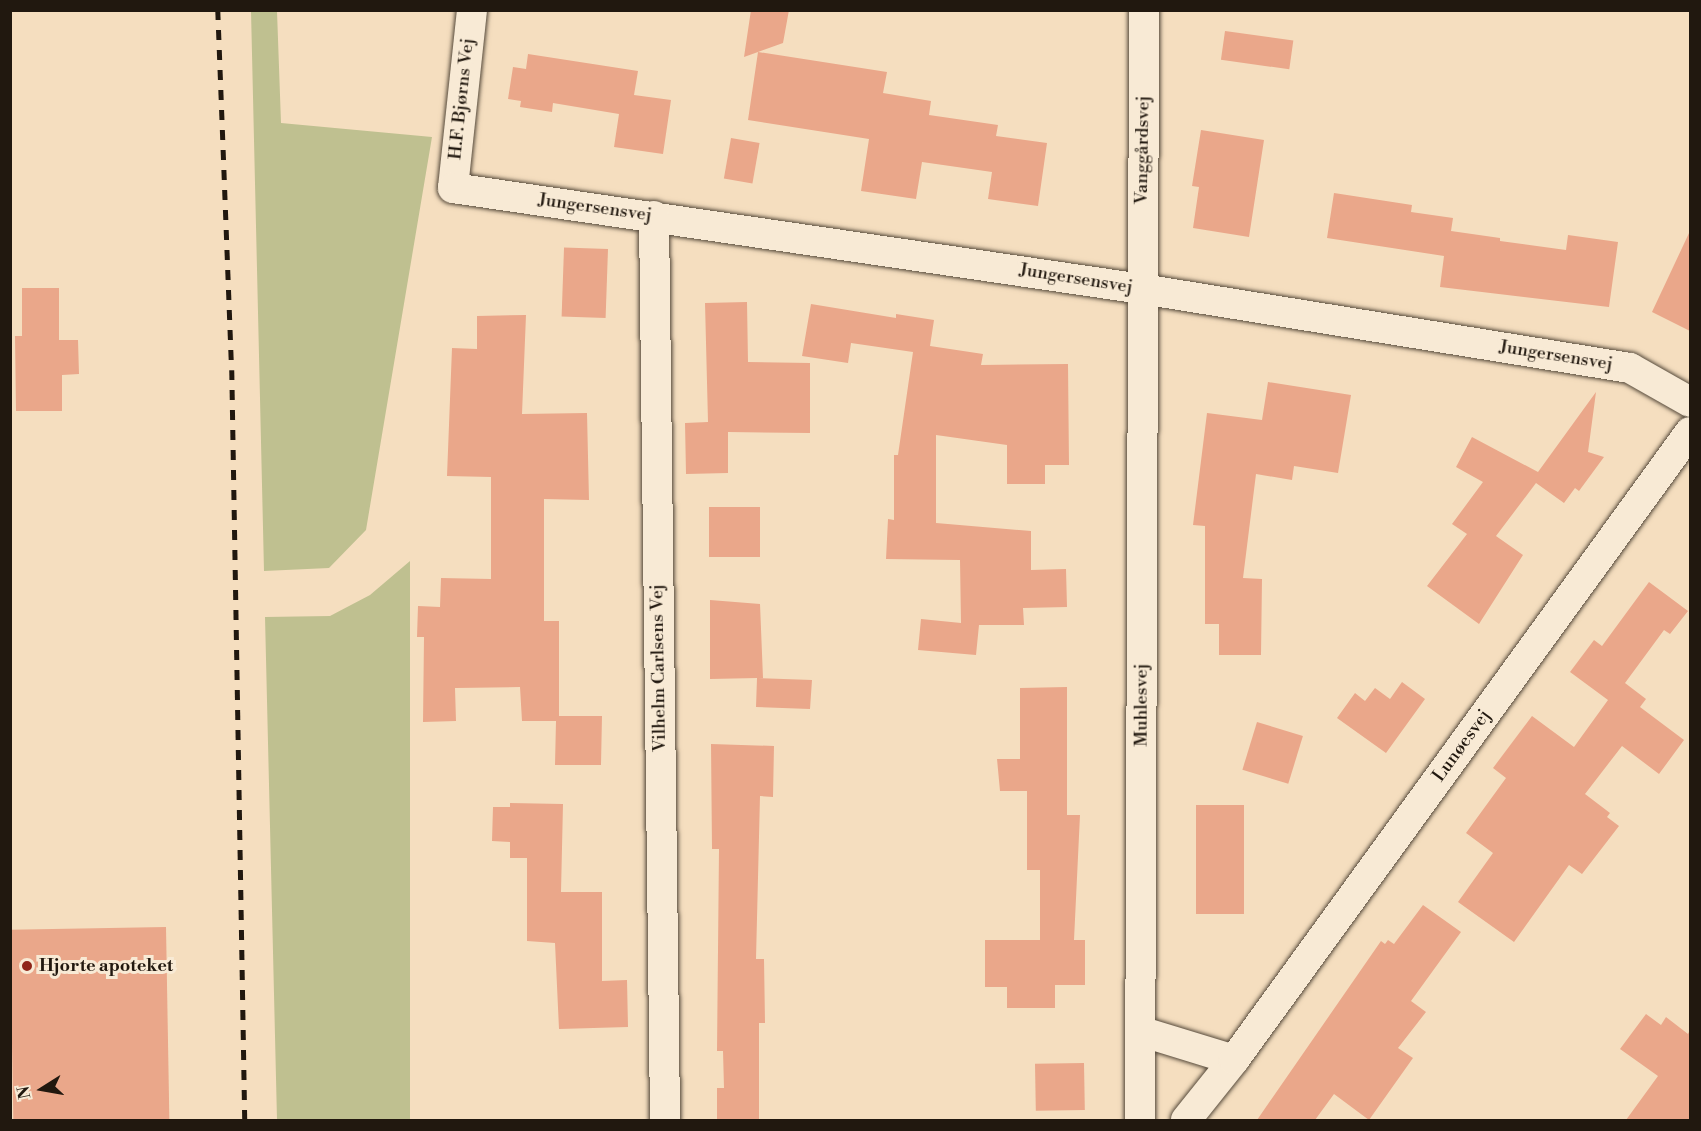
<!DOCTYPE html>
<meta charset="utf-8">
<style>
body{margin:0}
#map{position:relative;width:1701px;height:1131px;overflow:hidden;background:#f5debf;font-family:"Libre Bodoni",serif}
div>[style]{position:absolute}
.green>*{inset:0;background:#bfc090}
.building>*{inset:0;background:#eaa78a;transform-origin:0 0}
.roads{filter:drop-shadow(0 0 2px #564a3b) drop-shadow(0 0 2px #564a3b)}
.minor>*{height:30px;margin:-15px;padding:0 15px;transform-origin:15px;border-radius:15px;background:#f8ead5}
.rail>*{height:4.5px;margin-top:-2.25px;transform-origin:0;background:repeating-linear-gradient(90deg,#21180f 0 10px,transparent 0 20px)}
.dots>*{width:16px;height:16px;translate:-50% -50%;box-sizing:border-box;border:3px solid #f8ead5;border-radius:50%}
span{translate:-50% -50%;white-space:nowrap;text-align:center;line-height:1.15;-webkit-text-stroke:6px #f8ead5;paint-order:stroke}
.street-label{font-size:18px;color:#21180f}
.poi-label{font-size:18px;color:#21180f;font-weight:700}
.left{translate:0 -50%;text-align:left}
.frame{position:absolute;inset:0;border:12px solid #21180f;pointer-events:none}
.north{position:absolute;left:12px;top:1059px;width:60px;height:60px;-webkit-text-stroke:4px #f8ead5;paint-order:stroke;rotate:259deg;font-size:16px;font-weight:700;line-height:24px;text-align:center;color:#21180f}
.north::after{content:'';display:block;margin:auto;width:21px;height:27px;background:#21180f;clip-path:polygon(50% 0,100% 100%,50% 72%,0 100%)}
</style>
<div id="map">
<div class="green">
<div style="clip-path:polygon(251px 11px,277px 11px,281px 123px,432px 137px,366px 530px,329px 568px,264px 571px)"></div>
<div style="clip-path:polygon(410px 561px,410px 1120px,277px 1120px,265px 617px,330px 616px,370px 595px)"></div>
</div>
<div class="building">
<div style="clip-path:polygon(751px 10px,789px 10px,783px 43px,758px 52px,887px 72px,883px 93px,931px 101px,929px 115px,998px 125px,996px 136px,1047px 143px,1038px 206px,988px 199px,992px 172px,922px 162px,916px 199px,861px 191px,869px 139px,748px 120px,758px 52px,744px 57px)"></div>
<div style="left:1225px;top:31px;width:69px;height:29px;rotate:8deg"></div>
<div style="clip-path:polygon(528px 54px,638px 71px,634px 95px,671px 100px,663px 154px,614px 147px,619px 114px,553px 103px,552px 112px,520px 107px,521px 101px,508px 99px,513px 67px,526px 69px)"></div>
<div style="clip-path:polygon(1201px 130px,1264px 140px,1249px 237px,1193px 228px,1199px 187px,1192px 186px)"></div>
<div style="left:731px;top:138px;width:29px;height:41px;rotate:10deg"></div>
<div style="clip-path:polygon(1334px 193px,1412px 205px,1411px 212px,1453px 218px,1451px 231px,1500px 238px,1500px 241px,1566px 250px,1568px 235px,1618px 242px,1609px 307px,1440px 287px,1444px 256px,1327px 238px)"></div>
<div style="clip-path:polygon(1690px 231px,1690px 331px,1652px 312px)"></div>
<div style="left:608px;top:249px;width:69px;height:44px;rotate:92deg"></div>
<div style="clip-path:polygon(22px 288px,59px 288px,59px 340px,78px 340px,79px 374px,62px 375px,62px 411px,16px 411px,15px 336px,22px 336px)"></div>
<div style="clip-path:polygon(747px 302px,748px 362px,810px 363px,810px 433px,728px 432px,728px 473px,686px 474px,685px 423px,708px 422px,705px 303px)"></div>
<div style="clip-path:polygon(811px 304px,896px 318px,896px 314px,934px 320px,930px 346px,983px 354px,981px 365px,1068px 364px,1069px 465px,1045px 465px,1045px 484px,1007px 484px,1007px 445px,936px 435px,936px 523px,1031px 531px,1031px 570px,1066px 569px,1067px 607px,1023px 608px,1024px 625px,979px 625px,976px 655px,918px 650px,921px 619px,961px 623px,960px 560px,886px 559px,888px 519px,894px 520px,894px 455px,898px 455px,913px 352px,851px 343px,848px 363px,802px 356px)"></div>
<div style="clip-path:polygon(526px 315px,522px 414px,587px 413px,589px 500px,544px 499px,544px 621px,559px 621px,559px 716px,602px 716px,601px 765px,555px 765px,556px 721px,522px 721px,520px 687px,455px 688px,456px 721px,423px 722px,424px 637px,417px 637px,418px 606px,440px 607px,441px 578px,491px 579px,491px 477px,447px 476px,452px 348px,477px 349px,477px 316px)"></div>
<div style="clip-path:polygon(1268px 382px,1351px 395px,1338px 473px,1294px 466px,1292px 480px,1256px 474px,1243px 578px,1262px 579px,1261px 655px,1219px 655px,1219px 624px,1205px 624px,1205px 526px,1193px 525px,1207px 413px,1262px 420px)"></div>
<div style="clip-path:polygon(1596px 392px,1588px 452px,1604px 457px,1579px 491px,1575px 488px,1564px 503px,1536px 483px,1496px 536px,1523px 555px,1479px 624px,1427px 586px,1467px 534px,1452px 524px,1483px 482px,1456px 467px,1472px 437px,1538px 472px)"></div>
<div style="left:760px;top:507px;width:50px;height:51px;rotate:90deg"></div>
<div style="clip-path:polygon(1649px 582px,1688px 611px,1670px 634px,1664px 630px,1625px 683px,1646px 699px,1640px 707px,1684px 740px,1659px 774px,1622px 746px,1585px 794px,1610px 813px,1607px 817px,1619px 826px,1582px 874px,1569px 865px,1514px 942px,1458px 902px,1493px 853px,1466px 833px,1506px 778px,1493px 768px,1532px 716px,1574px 747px,1608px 700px,1570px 672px,1594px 640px,1602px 646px)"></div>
<div style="clip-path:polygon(710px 600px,760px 604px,763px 678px,758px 678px,812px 680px,810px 709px,756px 707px,757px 678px,710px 679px)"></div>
<div style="clip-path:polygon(1402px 682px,1425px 699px,1386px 753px,1337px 718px,1355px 693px,1365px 701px,1375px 688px,1390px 699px)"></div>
<div style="clip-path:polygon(1067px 687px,1067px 815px,1080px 815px,1074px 940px,1085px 940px,1085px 985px,1055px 985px,1055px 1008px,1007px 1008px,1007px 987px,985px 987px,985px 940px,1040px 940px,1040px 870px,1027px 870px,1027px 791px,1000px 791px,997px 759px,1020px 759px,1020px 688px)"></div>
<div style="left:1257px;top:722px;width:48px;height:50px;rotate:17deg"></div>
<div style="clip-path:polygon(711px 744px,774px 746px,773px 797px,760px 796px,756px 959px,764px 959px,765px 1023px,759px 1023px,759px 1120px,717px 1120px,717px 1088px,724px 1088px,723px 1051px,717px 1051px,719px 849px,712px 849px)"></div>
<div style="clip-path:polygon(510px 803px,563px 804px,561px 892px,602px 892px,602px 981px,627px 980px,628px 1027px,559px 1029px,555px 943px,527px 941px,527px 858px,510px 858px,510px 842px,492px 841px,493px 807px,510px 807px)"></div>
<div style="left:1196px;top:805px;width:48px;height:109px"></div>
<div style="clip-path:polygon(1423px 905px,1461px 932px,1411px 1001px,1426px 1012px,1398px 1048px,1413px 1058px,1369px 1120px,1334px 1094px,1315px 1120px,1257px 1120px,1381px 941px,1385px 944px,1388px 940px,1394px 944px)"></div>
<div style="left:166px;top:927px;width:193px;height:156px;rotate:89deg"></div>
<div style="clip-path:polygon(1646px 1014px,1661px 1025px,1666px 1017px,1688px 1034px,1690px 1030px,1690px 1120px,1626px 1120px,1658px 1076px,1620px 1049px)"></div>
<div style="left:1084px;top:1063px;width:47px;height:49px;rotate:89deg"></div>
</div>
<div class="roads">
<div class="minor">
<div style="left:472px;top:10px;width:179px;rotate:96.1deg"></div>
<div style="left:453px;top:188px;width:696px;rotate:8.34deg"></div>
<div style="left:1142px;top:289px;width:494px;rotate:9.2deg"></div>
<div style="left:1630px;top:368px;width:69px;rotate:29.5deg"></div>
<div style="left:654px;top:216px;width:904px;rotate:89.3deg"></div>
<div style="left:1143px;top:1032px;width:95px;rotate:17.1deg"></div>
<div style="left:1140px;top:1120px;width:1110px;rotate:-89.79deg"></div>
<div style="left:1186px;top:1120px;width:77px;rotate:-51.3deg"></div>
<div style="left:1234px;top:1060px;width:776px;rotate:-54.02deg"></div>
</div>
</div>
<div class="rail">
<div style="left:218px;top:10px;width:360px;rotate:87.8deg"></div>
<div style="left:232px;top:370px;width:750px;rotate:89.01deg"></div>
</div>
<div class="dots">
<div style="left:27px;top:966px;background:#8f2418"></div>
</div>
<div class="street-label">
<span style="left:462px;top:99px;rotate:-84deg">H.F. Bjørns Vej</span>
<span style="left:1143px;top:150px;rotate:-89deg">Vanggårdsvej</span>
<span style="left:595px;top:208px;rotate:8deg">Jungersensvej</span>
<span style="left:1076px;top:279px;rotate:9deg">Jungersensvej</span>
<span style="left:1556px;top:356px;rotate:9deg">Jungersensvej</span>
<span style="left:659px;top:668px;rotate:-91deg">Vilhelm Carlsens Vej</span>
<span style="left:1142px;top:705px;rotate:-90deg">Muhlesvej</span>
<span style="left:1462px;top:746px;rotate:-54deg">Lunøesvej</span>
</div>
<div class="poi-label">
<span class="left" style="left:39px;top:966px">Hjorte apoteket</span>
</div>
<div class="frame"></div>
<div class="north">N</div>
</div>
